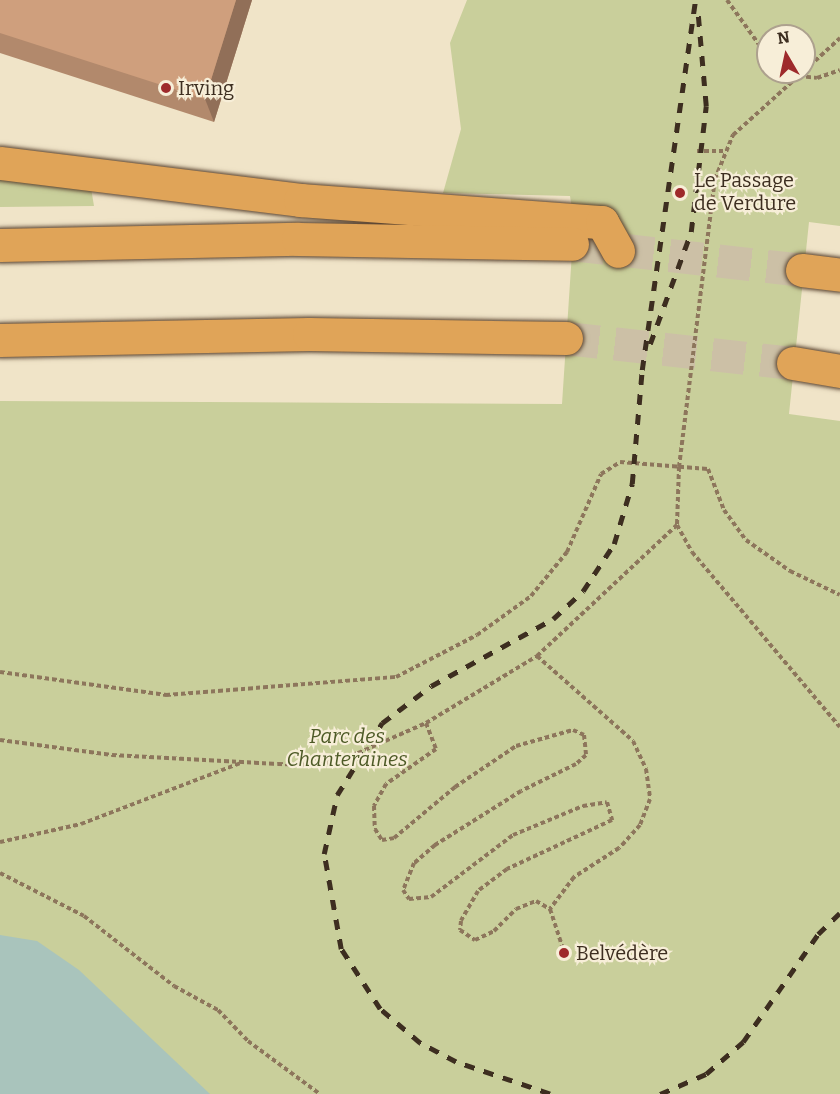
<!DOCTYPE html>
<meta charset="utf-8">
<style>
body{margin:0}
#map{position:relative;width:840px;height:1094px;overflow:hidden;background:#f0e4c8;font-family:Bitter,serif}
div>[style]{position:absolute}
.green>*{inset:0;background:#c9cf9b}
.water>*{inset:0;background:#a9c4bc}
.highway-tunnel>*{height:33px;margin-top:-16.5px;transform-origin:0;background:repeating-linear-gradient(90deg,#ccc0a6 0 33px,transparent 0 49px)}
.path>*{height:4px;margin-top:-2px;transform-origin:0;background:repeating-linear-gradient(90deg,#8d765c 0 4.5px,transparent 0 7.5px)}
.roads{filter:drop-shadow(0 0 2px #5b4430) drop-shadow(0 0 2px #5b4430)}
.highway>*{height:33px;margin:-16.5px;padding:0 16.5px;transform-origin:16.5px;border-radius:16.5px;background:#e0a458}
.rail>*{height:4.5px;margin-top:-2.25px;transform-origin:0;background:repeating-linear-gradient(90deg,#3d2e20 0 10px,transparent 0 20px)}
.path-bridge>*{height:4px;margin-top:-2px;transform-origin:0;background:repeating-linear-gradient(90deg,#8d765c 0 4.5px,transparent 0 7.5px)}
.wall>*{inset:0;background:#b2896c}
.shaded-wall>*{inset:0;background:#916f58}
.building>*{inset:0;background:#cf9f7d}
.dots>*{width:16px;height:16px;translate:-50% -50%;box-sizing:border-box;border:3px solid #f7eed8;border-radius:50%}
span{translate:-50% -50%;white-space:nowrap;text-align:center;line-height:1.15;-webkit-text-stroke:4.5px #f7eed8;paint-order:stroke}
.poi-label{font-size:20px;color:#3d2e20}
.left{translate:0 -50%;text-align:left}
.park-label{font-size:20px;color:#4d5a26;font-style:italic}
.north{position:absolute;left:756px;top:24px;width:60px;height:60px;box-sizing:border-box;background:#f7eed8;border:2px solid #ada18e;border-radius:50%;rotate:351deg;font-size:16px;font-weight:700;line-height:24px;text-align:center;color:#3d2e20}
.north::after{content:'';display:block;margin:auto;width:21px;height:27px;background:#9e2a2b;clip-path:polygon(50% 0,100% 100%,50% 72%,0 100%)}
</style>
<div id="map">
<div class="green">
<div style="clip-path:polygon(evenodd,467px 0,840px 0,840px 226px,809px 222px,789px 414px,840px 421px,840px 1094px,0 1094px,0 401px,562px 404px,574px 222px,570px 196px,443px 193px,461px 129px,450px 43px,467px 0,768px 36px,804px 36px,804px 72px,768px 72px,768px 36px)"></div>
<div style="clip-path:polygon(0 180px,91px 188px,94px 206px,0 207px)"></div>
</div>
<div class="water">
<div style="clip-path:polygon(0 935px,37px 941px,79px 970px,210px 1094px,0 1094px)"></div>
</div>
<div class="highway-tunnel">
<div style="left:572px;top:244px;width:231px;rotate:6.4deg"></div>
<div style="left:566px;top:338px;width:228px;rotate:6.3deg"></div>
</div>
<div class="path">
<div style="left:727px;top:0;width:70px;rotate:54.3deg"></div>
<div style="left:804px;top:71px;width:49px;rotate:-42.5deg"></div>
<div style="left:779px;top:72px;width:15px;rotate:53deg"></div>
<div style="left:799px;top:76px;width:18px;rotate:6deg"></div>
<div style="left:817px;top:78px;width:24px;rotate:-19deg"></div>
<div style="left:697px;top:151px;width:26px"></div>
<div style="left:715px;top:179px;width:48px;rotate:-67.8deg"></div>
<div style="left:733px;top:135px;width:94px;rotate:-42deg"></div>
<div style="left:679px;top:467px;width:58px;rotate:92deg"></div>
<div style="left:677px;top:525px;width:31px;rotate:61deg"></div>
<div style="left:692px;top:552px;width:229px;rotate:49.8deg"></div>
<div style="left:537px;top:656px;width:128px;rotate:41.5deg"></div>
<div style="left:633px;top:741px;width:31px;rotate:65deg"></div>
<div style="left:646px;top:769px;width:30px;rotate:82deg"></div>
<div style="left:650px;top:799px;width:28px;rotate:111deg"></div>
<div style="left:640px;top:825px;width:31px;rotate:132deg"></div>
<div style="left:619px;top:848px;width:54px;rotate:147.2deg"></div>
<div style="left:574px;top:877px;width:40px;rotate:127deg"></div>
<div style="left:0;top:672px;width:168px;rotate:7.9deg"></div>
<div style="left:166px;top:695px;width:231px;rotate:-4.5deg"></div>
<div style="left:396px;top:677px;width:91px;rotate:-27.4deg"></div>
<div style="left:477px;top:635px;width:67px;rotate:-35.8deg"></div>
<div style="left:531px;top:596px;width:57px;rotate:-50.7deg"></div>
<div style="left:567px;top:552px;width:85px;rotate:-66.4deg"></div>
<div style="left:601px;top:474px;width:22px;rotate:-32deg"></div>
<div style="left:620px;top:462px;width:88px;rotate:4.5deg"></div>
<div style="left:708px;top:469px;width:44px;rotate:68.7deg"></div>
<div style="left:724px;top:510px;width:37px;rotate:54deg"></div>
<div style="left:746px;top:540px;width:54px;rotate:35.2deg"></div>
<div style="left:790px;top:571px;width:55px;rotate:25.6deg"></div>
<div style="left:426px;top:723px;width:28px;rotate:69deg"></div>
<div style="left:436px;top:749px;width:61px;rotate:145deg"></div>
<div style="left:386px;top:784px;width:25px;rotate:119deg"></div>
<div style="left:374px;top:806px;width:23px;rotate:88deg"></div>
<div style="left:375px;top:829px;width:13px;rotate:58deg"></div>
<div style="left:382px;top:840px;width:12px;rotate:-9deg"></div>
<div style="left:394px;top:838px;width:80px;rotate:-39.9deg"></div>
<div style="left:455px;top:787px;width:73px;rotate:-33.9deg"></div>
<div style="left:516px;top:746px;width:59px;rotate:-15.7deg"></div>
<div style="left:573px;top:730px;width:12px;rotate:24deg"></div>
<div style="left:584px;top:735px;width:20px;rotate:84deg"></div>
<div style="left:586px;top:755px;width:13px;rotate:138deg"></div>
<div style="left:576px;top:764px;width:61px;rotate:153.9deg"></div>
<div style="left:521px;top:791px;width:102px;rotate:147.9deg"></div>
<div style="left:435px;top:845px;width:28px;rotate:139deg"></div>
<div style="left:414px;top:863px;width:29px;rotate:112deg"></div>
<div style="left:403px;top:890px;width:11px;rotate:56deg"></div>
<div style="left:409px;top:899px;width:22px;rotate:-5deg"></div>
<div style="left:431px;top:897px;width:103px;rotate:-37.1deg"></div>
<div style="left:513px;top:835px;width:76px;rotate:-22.5deg"></div>
<div style="left:583px;top:806px;width:24px;rotate:-9deg"></div>
<div style="left:607px;top:802px;width:19px;rotate:74deg"></div>
<div style="left:612px;top:820px;width:116px;rotate:155deg"></div>
<div style="left:507px;top:869px;width:36px;rotate:143deg"></div>
<div style="left:478px;top:891px;width:34px;rotate:120deg"></div>
<div style="left:461px;top:921px;width:9px;rotate:96deg"></div>
<div style="left:460px;top:930px;width:18px;rotate:34deg"></div>
<div style="left:475px;top:940px;width:21px;rotate:-25deg"></div>
<div style="left:494px;top:931px;width:31px;rotate:-45deg"></div>
<div style="left:516px;top:909px;width:22px;rotate:-22deg"></div>
<div style="left:536px;top:901px;width:16px;rotate:30deg"></div>
<div style="left:550px;top:909px;width:52px;rotate:71.9deg"></div>
<div style="left:0;top:740px;width:113px;rotate:7.6deg"></div>
<div style="left:112px;top:755px;width:166px;rotate:3.1deg"></div>
<div style="left:278px;top:764px;width:41px;rotate:1.4deg"></div>
<div style="left:319px;top:765px;width:41px;rotate:-17.1deg"></div>
<div style="left:358px;top:753px;width:74px;rotate:-23.8deg"></div>
<div style="left:426px;top:723px;width:130px;rotate:-31.1deg"></div>
<div style="left:537px;top:656px;width:192px;rotate:-43.1deg"></div>
<div style="left:0;top:842px;width:83px;rotate:-12.5deg"></div>
<div style="left:81px;top:824px;width:171px;rotate:-20.9deg"></div>
<div style="left:0;top:873px;width:94px;rotate:27.1deg"></div>
<div style="left:84px;top:916px;width:114px;rotate:37.9deg"></div>
<div style="left:174px;top:986px;width:50px;rotate:28.6deg"></div>
<div style="left:218px;top:1010px;width:43px;rotate:45.9deg"></div>
<div style="left:248px;top:1041px;width:89px;rotate:36.4deg"></div>
</div>
<div class="roads">
<div class="highway">
<div style="left:0;top:163px;width:302px;rotate:7deg"></div>
<div style="left:300px;top:200px;width:303px;rotate:4.2deg"></div>
<div style="left:602px;top:222px;width:33px;rotate:61deg"></div>
<div style="left:0;top:245px;width:298px;rotate:-1.2deg"></div>
<div style="left:298px;top:239px;width:274px;rotate:1deg"></div>
<div style="left:802px;top:270px;width:38px;rotate:7deg"></div>
<div style="left:0;top:340px;width:309px;rotate:-1.1deg"></div>
<div style="left:309px;top:334px;width:257px;rotate:0.9deg"></div>
<div style="left:793px;top:363px;width:48px;rotate:9.7deg"></div>
</div>
</div>
<div class="rail">
<div style="left:650px;top:344px;width:119px;rotate:-69.9deg"></div>
<div style="left:691px;top:232px;width:127px;rotate:-83.2deg"></div>
<div style="left:706px;top:106px;width:92px;rotate:-95deg"></div>
<div style="left:550px;top:1094px;width:99px;rotate:-161.2deg"></div>
<div style="left:456px;top:1062px;width:41px;rotate:-152.2deg"></div>
<div style="left:420px;top:1043px;width:52px;rotate:-139.6deg"></div>
<div style="left:380px;top:1009px;width:72px;rotate:-123deg"></div>
<div style="left:341px;top:949px;width:97px;rotate:-100.1deg"></div>
<div style="left:324px;top:854px;width:60px;rotate:-77.6deg"></div>
<div style="left:337px;top:795px;width:85px;rotate:-58deg"></div>
<div style="left:382px;top:723px;width:61px;rotate:-37.1deg"></div>
<div style="left:431px;top:686px;width:139px;rotate:-28.8deg"></div>
<div style="left:553px;top:619px;width:41px;rotate:-43deg"></div>
<div style="left:583px;top:591px;width:56px;rotate:-56.6deg"></div>
<div style="left:614px;top:544px;width:63px;rotate:-73.3deg"></div>
<div style="left:632px;top:484px;width:114px;rotate:-85deg"></div>
<div style="left:642px;top:370px;width:374px;rotate:-81.8deg"></div>
<div style="left:660px;top:1094px;width:50px;rotate:-23.5deg"></div>
<div style="left:706px;top:1074px;width:49px;rotate:-40.9deg"></div>
<div style="left:743px;top:1042px;width:131px;rotate:-55.2deg"></div>
<div style="left:818px;top:934px;width:30px;rotate:-44deg"></div>
</div>
<div class="path-bridge">
<div style="left:679px;top:467px;width:290px;rotate:-82.9deg"></div>
</div>
<div class="wall">
<div style="clip-path:polygon(0 0,252px 0,214px 122px,0 53px)"></div>
</div>
<div class="shaded-wall">
<div style="clip-path:polygon(236px 0,252px 0,214px 122px,205px 99px)"></div>
</div>
<div class="building">
<div style="clip-path:polygon(0 0,236px 0,205px 99px,0 33px)"></div>
</div>
<div class="dots">
<div style="left:166px;top:88px;background:#9e2a2b"></div>
<div style="left:680px;top:193px;background:#9e2a2b"></div>
<div style="left:564px;top:953px;background:#9e2a2b"></div>
</div>
<div class="poi-label">
<span class="left" style="left:178px;top:88px">Irving</span>
<span class="left" style="left:694px;top:192px">Le Passage<br>de Verdure</span>
<span class="left" style="left:576px;top:953px">Belvédère</span>
</div>
<div class="park-label">
<span style="left:347px;top:748px">Parc des<br>Chanteraines</span>
</div>
<div class="north">N</div>
</div>
